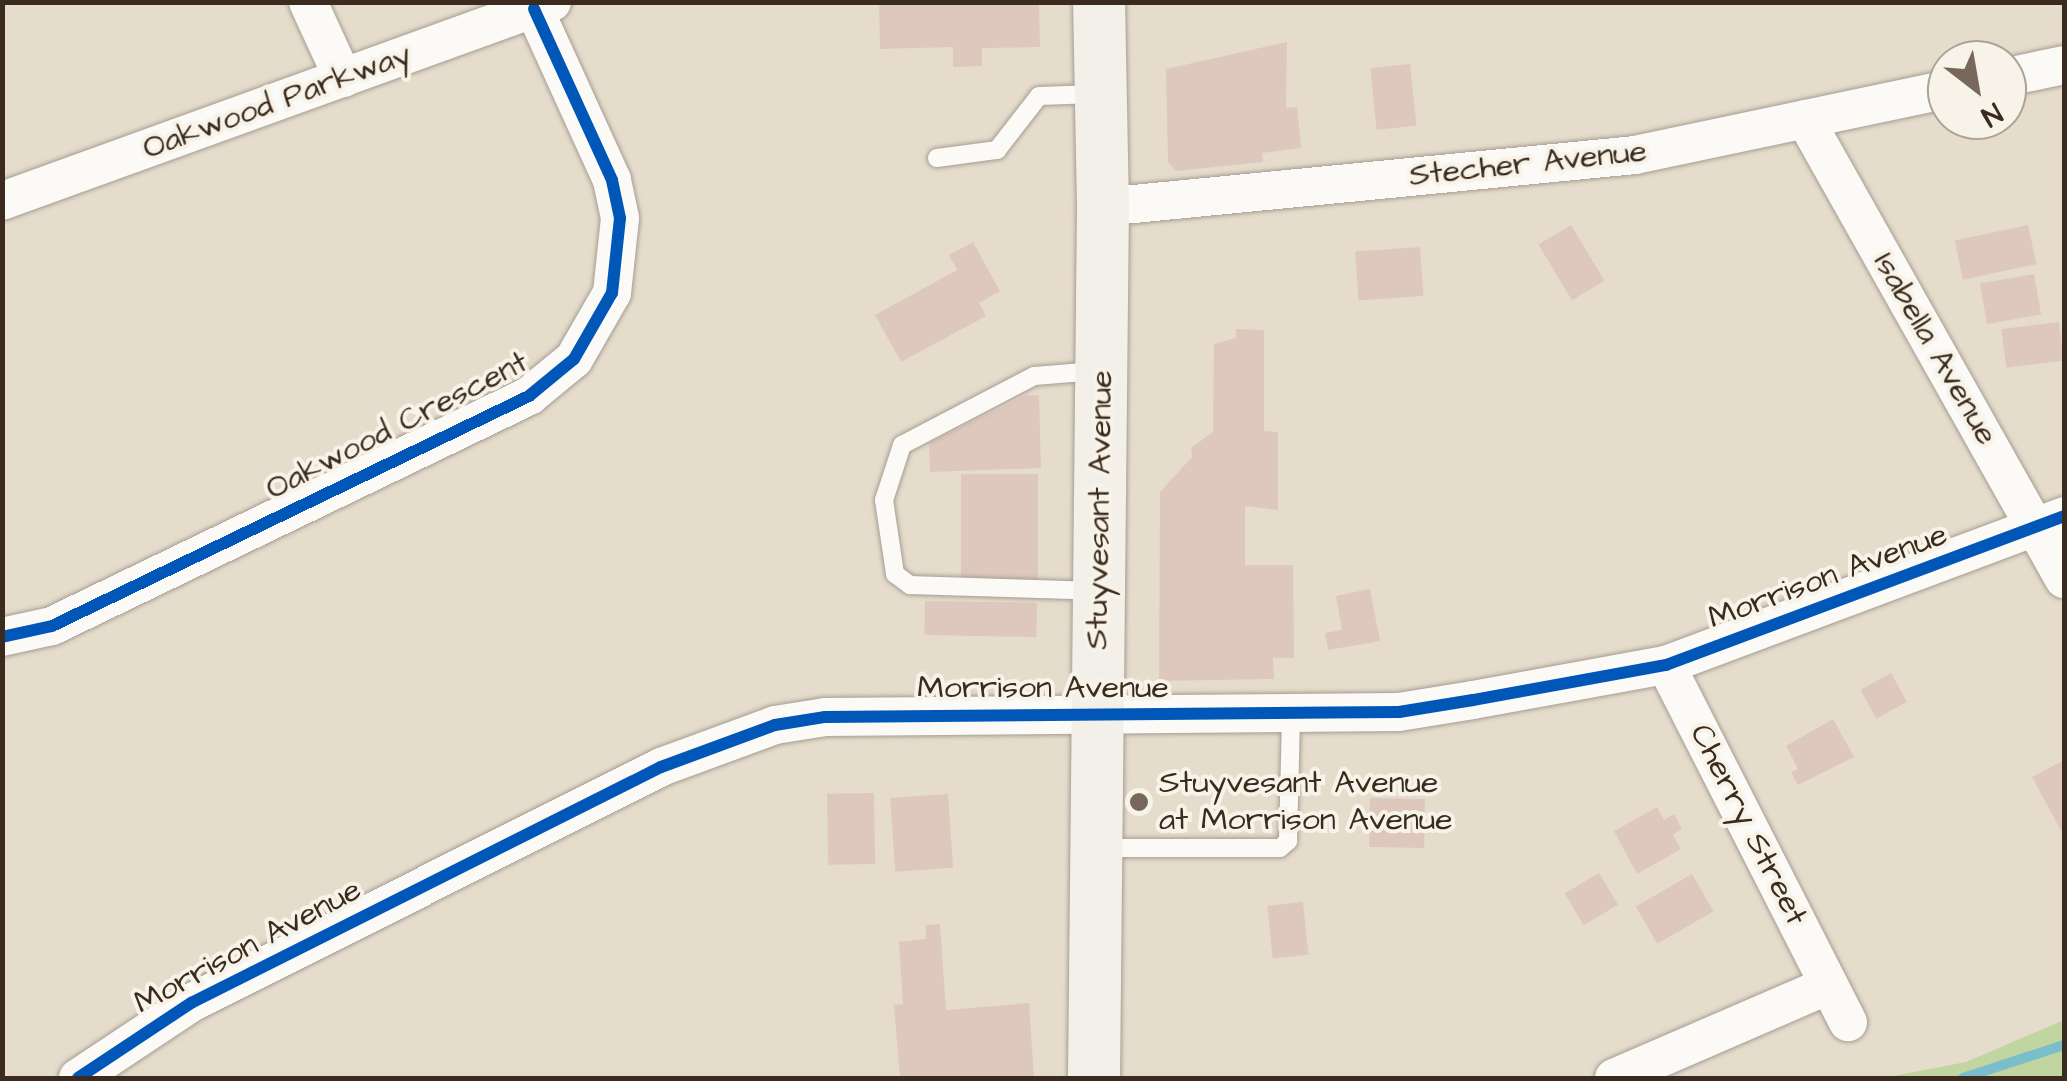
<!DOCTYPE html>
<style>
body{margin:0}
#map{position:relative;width:2067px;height:1081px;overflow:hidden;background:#e6dccc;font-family:"Architects Daughter",sans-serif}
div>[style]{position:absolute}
.green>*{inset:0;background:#c1d5a1}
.stream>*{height:10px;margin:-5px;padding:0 5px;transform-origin:5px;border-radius:5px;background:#7abecb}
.building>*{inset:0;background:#dec8be;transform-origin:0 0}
.roads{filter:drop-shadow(0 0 2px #a59d92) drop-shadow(0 0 2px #a59d92)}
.lane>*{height:18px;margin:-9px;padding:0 9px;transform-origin:9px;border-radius:9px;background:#fbfaf7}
.street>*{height:38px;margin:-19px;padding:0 19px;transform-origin:19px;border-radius:19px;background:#fbfaf7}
.secondary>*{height:52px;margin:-26px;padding:0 26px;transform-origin:26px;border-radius:26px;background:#f3f0e9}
.cycleway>*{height:12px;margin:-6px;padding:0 6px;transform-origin:6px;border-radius:6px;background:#0057b8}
.dots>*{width:28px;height:28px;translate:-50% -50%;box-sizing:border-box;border:5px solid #f7f3e8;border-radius:50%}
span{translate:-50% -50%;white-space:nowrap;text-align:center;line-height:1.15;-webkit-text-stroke:8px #f7f3e8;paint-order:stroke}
.street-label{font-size:32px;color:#3b2a1e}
.poi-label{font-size:32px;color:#3b2a1e}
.left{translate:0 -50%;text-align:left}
.frame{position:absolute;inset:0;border:5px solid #3b2a1e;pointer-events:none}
.north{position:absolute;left:1927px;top:40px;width:100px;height:100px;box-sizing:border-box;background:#f7f3e8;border:2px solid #aca397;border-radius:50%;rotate:149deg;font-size:28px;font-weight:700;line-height:40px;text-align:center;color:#3b2a1e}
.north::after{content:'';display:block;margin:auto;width:35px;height:45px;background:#77685b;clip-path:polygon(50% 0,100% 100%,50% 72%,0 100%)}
</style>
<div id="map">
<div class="green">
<div style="clip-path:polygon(2064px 1020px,2064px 1078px,1883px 1078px,1966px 1062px)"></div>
</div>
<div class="stream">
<div style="left:1963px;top:1078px;width:106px;rotate:-18.1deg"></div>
</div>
<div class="building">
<div style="clip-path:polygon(879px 2px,1039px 2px,1040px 47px,982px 48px,982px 66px,953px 67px,953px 47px,880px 49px)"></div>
<div style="clip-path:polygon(1287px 42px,1286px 108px,1297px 107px,1301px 148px,1262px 153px,1263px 162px,1176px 171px,1168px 162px,1166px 69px)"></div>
<div style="left:1410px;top:64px;width:62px;height:40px;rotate:84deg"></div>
<div style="left:1571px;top:225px;width:65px;height:38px;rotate:59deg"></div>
<div style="left:2028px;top:225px;width:40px;height:75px;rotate:78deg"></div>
<div style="clip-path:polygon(973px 242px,1000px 291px,979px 303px,986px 316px,901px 362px,875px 315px,957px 270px,949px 255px)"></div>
<div style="left:1420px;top:247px;width:49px;height:65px;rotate:86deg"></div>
<div style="left:2034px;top:274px;width:41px;height:55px;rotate:80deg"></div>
<div style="left:2059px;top:322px;width:39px;height:58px;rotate:83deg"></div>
<div style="clip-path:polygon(1236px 329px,1264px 330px,1264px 431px,1278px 432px,1278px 510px,1245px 506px,1245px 565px,1293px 565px,1294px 658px,1273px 658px,1274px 679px,1159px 681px,1160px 492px,1192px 457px,1191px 448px,1213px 432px,1214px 344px,1236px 338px)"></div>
<div style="clip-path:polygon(1026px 395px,1039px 395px,1041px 468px,930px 472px,929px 443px)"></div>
<div style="left:961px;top:474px;width:77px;height:108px"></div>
<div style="clip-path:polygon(1370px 589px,1380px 641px,1328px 650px,1325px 633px,1342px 630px,1336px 596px)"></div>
<div style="left:925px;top:601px;width:112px;height:34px;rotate:1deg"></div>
<div style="left:1891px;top:673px;width:33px;height:35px;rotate:61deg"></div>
<div style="clip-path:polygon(1833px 719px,1854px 757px,1798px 785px,1791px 772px,1798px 769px,1786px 746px)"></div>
<div style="clip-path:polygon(2064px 760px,2064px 836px,2032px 777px)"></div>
<div style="left:874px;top:793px;width:71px;height:47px;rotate:89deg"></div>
<div style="left:948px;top:794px;width:74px;height:58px;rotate:86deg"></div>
<div style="left:1370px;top:798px;width:55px;height:49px;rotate:1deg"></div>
<div style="clip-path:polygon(1657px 807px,1664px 820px,1674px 814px,1682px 829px,1673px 835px,1681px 849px,1637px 874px,1614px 831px)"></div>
<div style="left:1599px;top:873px;width:37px;height:40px;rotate:59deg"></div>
<div style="left:1692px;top:874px;width:43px;height:65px;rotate:60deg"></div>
<div style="left:1303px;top:902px;width:53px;height:36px;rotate:84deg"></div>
<div style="clip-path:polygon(940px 924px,946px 1010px,1029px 1003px,1034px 1078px,900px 1078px,894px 1005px,903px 1004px,899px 942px,926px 939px,926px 925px)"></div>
</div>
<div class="roads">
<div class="lane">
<div style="left:937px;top:158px;width:61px;rotate:-7.6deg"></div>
<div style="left:997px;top:150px;width:68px;rotate:-52.1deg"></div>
<div style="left:1039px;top:96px;width:56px;rotate:-2deg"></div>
<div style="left:1096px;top:371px;width:62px;rotate:175.4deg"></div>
<div style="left:1034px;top:376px;width:149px;rotate:152.4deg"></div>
<div style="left:902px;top:445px;width:58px;rotate:108.1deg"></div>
<div style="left:884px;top:500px;width:75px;rotate:81.5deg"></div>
<div style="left:895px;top:574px;width:19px;rotate:36deg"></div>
<div style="left:910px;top:585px;width:186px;rotate:1.8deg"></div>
<div style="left:1102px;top:848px;width:178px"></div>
<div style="left:1280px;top:848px;width:11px;rotate:-41deg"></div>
<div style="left:1288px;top:841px;width:127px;rotate:-88.6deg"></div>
</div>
<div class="street">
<div style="left:308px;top:2px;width:84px;rotate:65.3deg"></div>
<div style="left:2007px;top:77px;width:58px;rotate:-11.9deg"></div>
<div style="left:1805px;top:119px;width:528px;rotate:60.62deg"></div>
<div style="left:2px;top:201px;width:585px;rotate:-19.89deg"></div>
<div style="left:1103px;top:207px;width:535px;rotate:-5.58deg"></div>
<div style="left:1635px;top:155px;width:319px;rotate:-11.9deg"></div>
<div style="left:2px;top:637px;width:51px;rotate:-12.4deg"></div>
<div style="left:52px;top:626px;width:530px;rotate:-25.74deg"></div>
<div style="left:529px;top:396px;width:58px;rotate:-39.4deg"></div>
<div style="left:574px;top:359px;width:76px;rotate:-60.1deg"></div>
<div style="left:612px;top:293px;width:75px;rotate:-83.9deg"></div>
<div style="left:620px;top:218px;width:39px;rotate:-102deg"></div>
<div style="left:612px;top:180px;width:188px;rotate:-114.5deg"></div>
<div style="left:1666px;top:665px;width:401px;rotate:63deg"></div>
<div style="left:78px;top:1078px;width:136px;rotate:-33.6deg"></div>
<div style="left:191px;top:1003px;width:526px;rotate:-26.66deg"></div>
<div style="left:661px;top:767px;width:121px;rotate:-20.2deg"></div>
<div style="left:775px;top:725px;width:51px;rotate:-9.1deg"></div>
<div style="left:825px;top:717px;width:574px;rotate:-0.5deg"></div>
<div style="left:1399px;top:712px;width:75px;rotate:-9.2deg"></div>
<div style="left:1473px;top:700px;width:196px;rotate:-10.3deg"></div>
<div style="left:1666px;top:665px;width:425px;rotate:-20.5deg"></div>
<div style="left:1614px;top:1078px;width:234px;rotate:-23.4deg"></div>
</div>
<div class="secondary">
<div style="left:1094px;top:1078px;width:871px;rotate:-89.41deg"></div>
<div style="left:1103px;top:207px;width:205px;rotate:-91.1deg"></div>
</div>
</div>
<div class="cycleway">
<div style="left:2px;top:637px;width:51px;rotate:-12.4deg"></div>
<div style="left:52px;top:626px;width:530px;rotate:-25.74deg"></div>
<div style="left:529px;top:396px;width:58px;rotate:-39.4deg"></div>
<div style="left:574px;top:359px;width:76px;rotate:-60.1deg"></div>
<div style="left:612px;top:293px;width:75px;rotate:-83.9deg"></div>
<div style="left:620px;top:218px;width:39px;rotate:-102deg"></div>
<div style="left:612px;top:180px;width:188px;rotate:-114.5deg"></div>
<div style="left:78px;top:1078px;width:136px;rotate:-33.6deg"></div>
<div style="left:191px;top:1003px;width:526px;rotate:-26.66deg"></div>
<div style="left:661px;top:767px;width:121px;rotate:-20.2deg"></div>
<div style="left:775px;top:725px;width:51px;rotate:-9.1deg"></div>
<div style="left:825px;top:717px;width:574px;rotate:-0.5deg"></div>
<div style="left:1399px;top:712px;width:75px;rotate:-9.2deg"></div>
<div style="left:1473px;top:700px;width:196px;rotate:-10.3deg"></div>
<div style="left:1666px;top:665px;width:425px;rotate:-20.5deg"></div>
</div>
<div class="dots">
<div style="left:1139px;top:802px;background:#77685b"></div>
</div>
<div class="street-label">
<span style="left:277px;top:102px;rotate:-20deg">Oakwood Parkway</span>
<span style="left:1528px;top:164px;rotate:-6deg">Stecher Avenue</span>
<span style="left:1935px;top:349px;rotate:60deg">Isabella Avenue</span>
<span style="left:397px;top:426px;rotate:-27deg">Oakwood Crescent</span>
<span style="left:1100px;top:510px;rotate:-89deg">Stuyvesant Avenue</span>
<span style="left:1828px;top:577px;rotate:-20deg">Morrison Avenue</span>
<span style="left:1043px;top:688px">Morrison Avenue</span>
<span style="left:1748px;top:825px;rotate:63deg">Cherry Street</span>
<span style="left:248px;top:947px;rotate:-28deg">Morrison Avenue</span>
</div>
<div class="poi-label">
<span class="left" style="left:1159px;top:802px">Stuyvesant Avenue<br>at Morrison Avenue</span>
</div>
<div class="frame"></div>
<div class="north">N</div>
</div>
